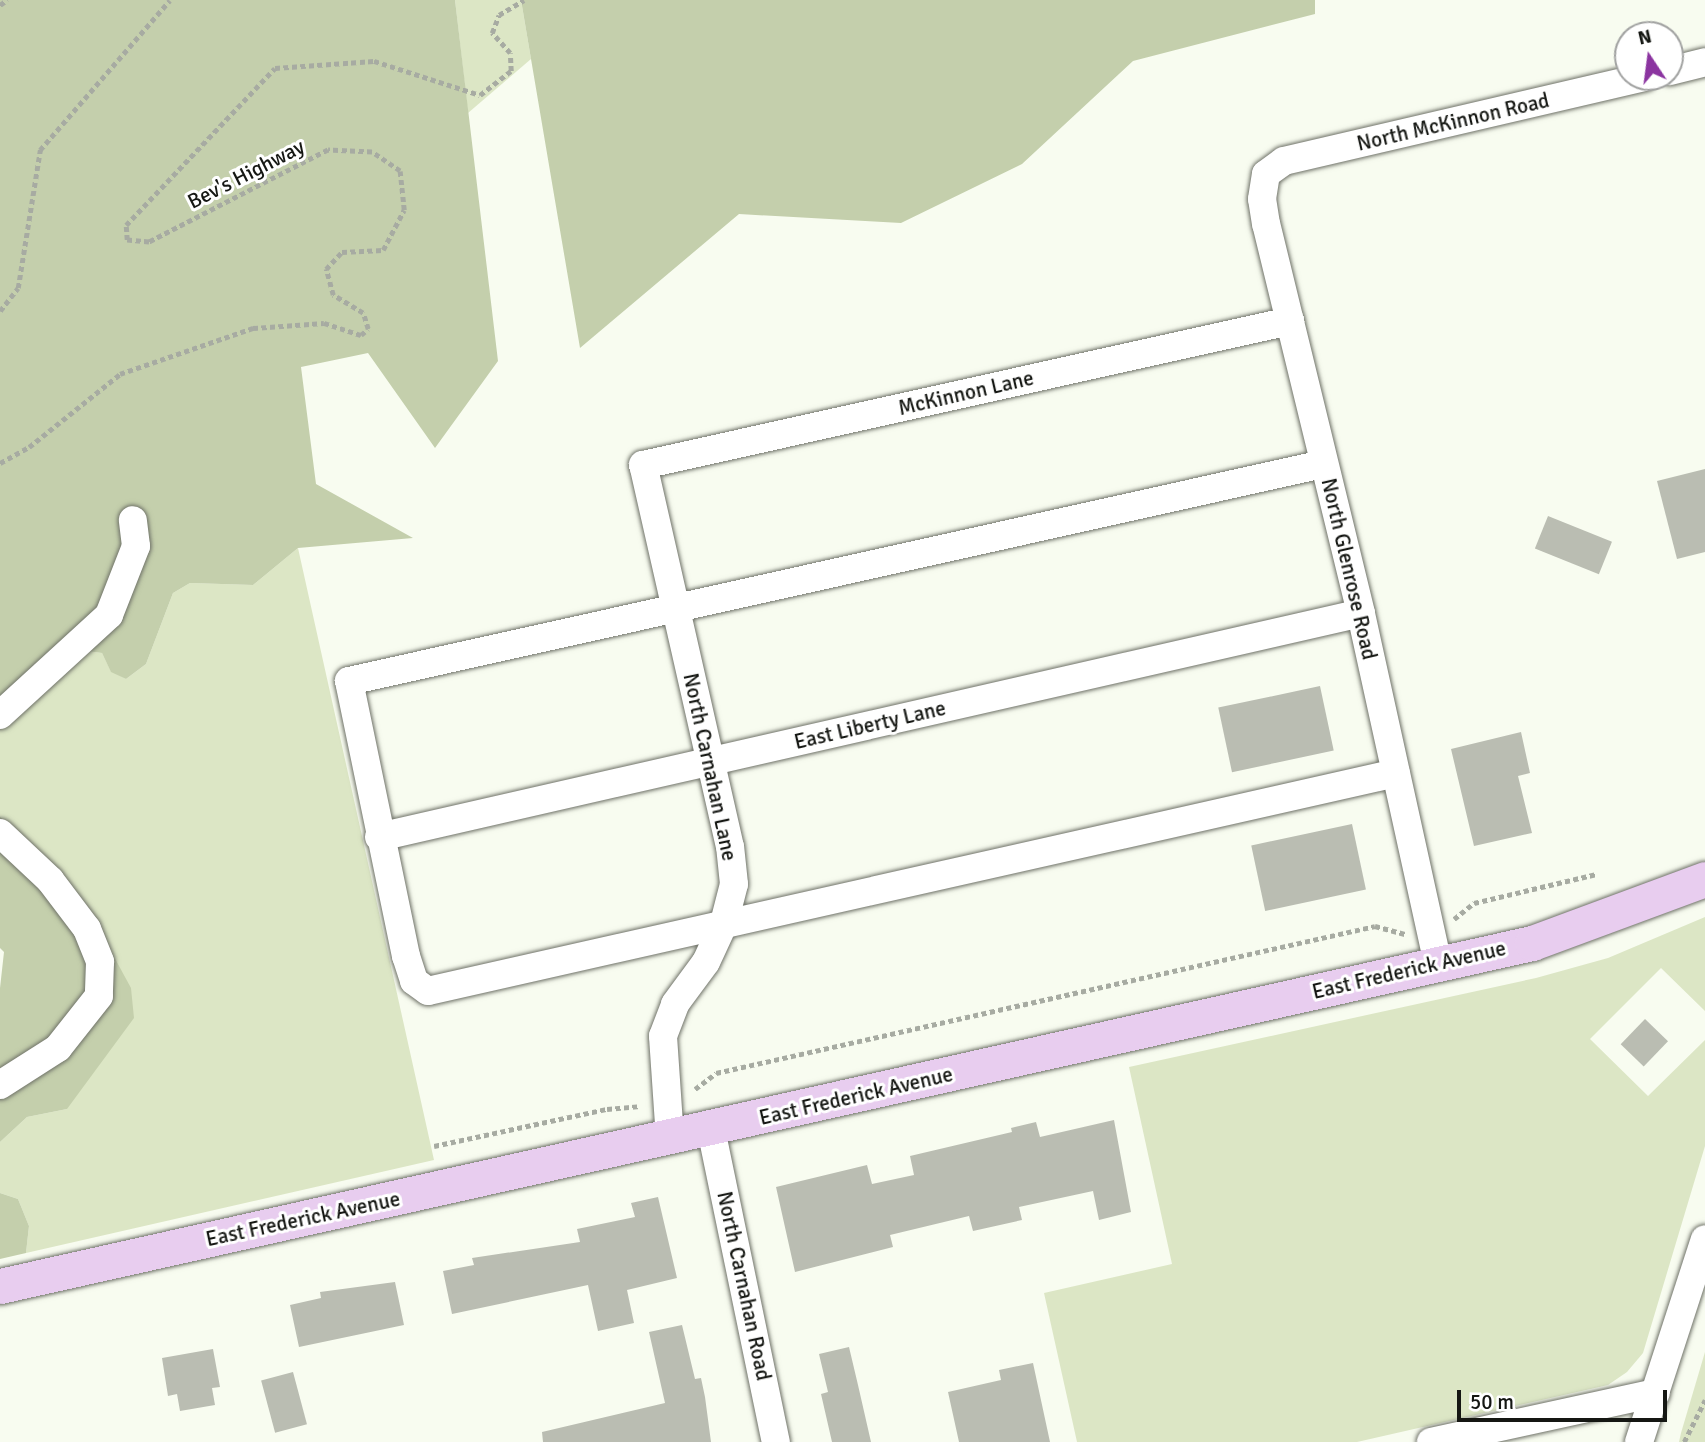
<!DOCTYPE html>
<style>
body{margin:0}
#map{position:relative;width:1705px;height:1442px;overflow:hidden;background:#f8fcf0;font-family:Signika,sans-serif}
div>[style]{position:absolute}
.green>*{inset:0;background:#dce6c5}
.forest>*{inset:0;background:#c4cfac}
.building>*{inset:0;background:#babdb2;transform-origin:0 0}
.path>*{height:4.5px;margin-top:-2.25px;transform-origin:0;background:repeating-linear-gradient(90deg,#a7aba2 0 5px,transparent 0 8.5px)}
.roads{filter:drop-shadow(0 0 2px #6f7268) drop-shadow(0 0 2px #6f7268)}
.minor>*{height:28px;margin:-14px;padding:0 14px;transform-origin:14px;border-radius:14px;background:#fff}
.major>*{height:35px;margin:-17.5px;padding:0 17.5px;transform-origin:17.5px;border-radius:17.5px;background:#e8cdef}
span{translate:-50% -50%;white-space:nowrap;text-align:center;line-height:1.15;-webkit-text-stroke:6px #fff;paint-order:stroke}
.street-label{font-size:21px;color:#151713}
.north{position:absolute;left:1614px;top:21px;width:70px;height:70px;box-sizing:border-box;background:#fff;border:2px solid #a1a2a1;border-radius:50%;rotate:347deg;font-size:19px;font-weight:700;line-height:28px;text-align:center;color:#151713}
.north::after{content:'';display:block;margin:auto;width:24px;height:32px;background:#8b34a0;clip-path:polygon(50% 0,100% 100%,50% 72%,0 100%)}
.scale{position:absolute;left:1457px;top:1390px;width:210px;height:32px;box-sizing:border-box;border:4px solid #151713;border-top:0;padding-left:9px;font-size:21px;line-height:24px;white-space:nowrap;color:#151713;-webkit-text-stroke:5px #fff;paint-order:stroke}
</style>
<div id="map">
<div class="green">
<div style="clip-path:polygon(455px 0,521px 0,531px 59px,468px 113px)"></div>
<div style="clip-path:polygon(298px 548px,434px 1160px,26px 1253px,29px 1226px,18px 1199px,0 1193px,0 1142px,27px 1117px,67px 1109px,88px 909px,0 816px,0 725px,86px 651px,102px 653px,111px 671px,126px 679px,146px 664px,173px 593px,190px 583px,253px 585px)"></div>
<div style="clip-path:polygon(1705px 917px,1705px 1011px,1661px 968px,1590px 1039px,1648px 1096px,1705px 1040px,1705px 1146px,1643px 1353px,1627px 1372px,1608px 1385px,1357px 1442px,1077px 1442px,1044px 1293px,1172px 1264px,1129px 1067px,1536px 978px,1608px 958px)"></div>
<div style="clip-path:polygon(1705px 1352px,1705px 1442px,1679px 1442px,1681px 1433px)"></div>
</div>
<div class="forest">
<div style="clip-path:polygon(0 0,455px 0,498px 361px,435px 448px,368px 353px,301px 367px,316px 484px,413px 538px,298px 548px,253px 585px,190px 583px,173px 593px,146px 664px,126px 679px,111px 672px,102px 653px,86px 651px,0 725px)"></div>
<div style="clip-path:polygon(521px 0,1315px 0,1315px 14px,1133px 61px,1022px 164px,901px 223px,739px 214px,580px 348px)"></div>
<div style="clip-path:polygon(0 816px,88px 909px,131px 988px,134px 1018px,67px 1109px,27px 1117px,0 1142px,0 988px,4px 952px,0 948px)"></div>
<div style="clip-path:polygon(0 1193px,18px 1199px,29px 1226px,26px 1253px,0 1259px)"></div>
</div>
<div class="building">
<div style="clip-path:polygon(1705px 469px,1705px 552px,1677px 559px,1657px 481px)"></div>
<div style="left:1548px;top:516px;width:69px;height:35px;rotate:22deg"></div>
<div style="left:1320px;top:686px;width:66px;height:104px;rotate:78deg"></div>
<div style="clip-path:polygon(1521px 732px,1530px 773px,1518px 776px,1532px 833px,1474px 846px,1451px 749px)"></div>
<div style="left:1352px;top:824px;width:67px;height:103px;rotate:78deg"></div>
<div style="left:1645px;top:1019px;width:32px;height:35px;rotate:44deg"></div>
<div style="clip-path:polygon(1114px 1120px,1131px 1212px,1099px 1220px,1093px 1191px,1019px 1207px,1022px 1220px,973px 1231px,969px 1216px,890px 1235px,893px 1247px,795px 1272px,776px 1187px,867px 1165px,872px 1184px,914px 1175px,910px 1156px,1012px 1132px,1011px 1128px,1036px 1122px,1040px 1137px)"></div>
<div style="clip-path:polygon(658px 1197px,677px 1278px,627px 1290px,634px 1323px,598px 1331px,588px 1285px,452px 1314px,443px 1271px,474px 1265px,472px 1258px,580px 1242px,577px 1229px,635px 1217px,631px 1203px)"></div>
<div style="clip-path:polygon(395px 1282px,404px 1325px,299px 1347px,290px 1305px,321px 1298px,320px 1292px)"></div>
<div style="clip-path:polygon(682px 1325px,695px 1379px,701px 1378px,705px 1397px,711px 1442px,543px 1442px,542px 1432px,665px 1403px,649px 1332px)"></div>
<div style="clip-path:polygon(849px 1347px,858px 1385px,871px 1442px,832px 1442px,821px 1394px,828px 1392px,819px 1354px)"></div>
<div style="clip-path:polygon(213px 1349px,220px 1387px,212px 1388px,215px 1405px,180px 1411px,177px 1394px,168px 1396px,162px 1358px)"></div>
<div style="clip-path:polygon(1033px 1363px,1050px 1442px,959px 1442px,948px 1392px,1001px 1380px,999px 1370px)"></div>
<div style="left:293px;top:1372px;width:54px;height:33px;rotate:75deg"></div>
</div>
<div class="path">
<div style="left:0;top:5px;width:9px;rotate:-36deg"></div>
<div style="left:0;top:311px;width:29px;rotate:-52deg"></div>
<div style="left:18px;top:288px;width:140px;rotate:-80.9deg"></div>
<div style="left:40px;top:150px;width:198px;rotate:-49.1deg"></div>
<div style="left:0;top:463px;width:33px;rotate:-29deg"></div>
<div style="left:29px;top:447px;width:117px;rotate:-38.7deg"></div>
<div style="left:120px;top:374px;width:141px;rotate:-19.1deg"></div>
<div style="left:253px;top:328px;width:71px;rotate:-4deg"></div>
<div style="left:324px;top:323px;width:39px;rotate:18deg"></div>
<div style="left:361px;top:335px;width:9px;rotate:-41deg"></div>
<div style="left:368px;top:329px;width:17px;rotate:-107deg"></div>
<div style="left:363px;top:313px;width:35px;rotate:-149deg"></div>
<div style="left:333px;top:295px;width:27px;rotate:-105deg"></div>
<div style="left:326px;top:269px;width:23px;rotate:-47deg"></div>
<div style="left:342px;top:252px;width:41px;rotate:-2.8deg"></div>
<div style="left:383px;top:250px;width:45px;rotate:-62.3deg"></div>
<div style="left:404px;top:210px;width:39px;rotate:-96deg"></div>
<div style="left:400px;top:171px;width:34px;rotate:-146deg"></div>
<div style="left:372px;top:152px;width:44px;rotate:-177.4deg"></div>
<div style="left:328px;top:150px;width:201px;rotate:152.8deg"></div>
<div style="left:149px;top:242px;width:22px;rotate:-175deg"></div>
<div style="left:127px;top:240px;width:15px;rotate:-94deg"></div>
<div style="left:126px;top:225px;width:216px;rotate:-46.5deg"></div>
<div style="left:275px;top:68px;width:99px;rotate:-4deg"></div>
<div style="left:374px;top:61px;width:111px;rotate:17.8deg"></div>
<div style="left:480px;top:95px;width:39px;rotate:-38deg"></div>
<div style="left:511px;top:71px;width:18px;rotate:-93deg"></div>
<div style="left:510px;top:53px;width:27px;rotate:-132deg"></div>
<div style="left:492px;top:33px;width:19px;rotate:-69deg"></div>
<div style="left:499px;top:15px;width:29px;rotate:-31deg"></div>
<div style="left:1454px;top:919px;width:26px;rotate:-39deg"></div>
<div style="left:1474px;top:903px;width:126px;rotate:-13.3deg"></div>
<div style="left:695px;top:1089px;width:26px;rotate:-37deg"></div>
<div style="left:716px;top:1073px;width:675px;rotate:-12.57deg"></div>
<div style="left:1375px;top:926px;width:31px;rotate:15deg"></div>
<div style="left:434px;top:1146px;width:177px;rotate:-12.1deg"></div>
<div style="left:607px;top:1109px;width:33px;rotate:-5deg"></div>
<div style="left:1684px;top:1442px;width:47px;rotate:-63.4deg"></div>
</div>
<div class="roads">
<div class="minor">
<div style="left:1670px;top:71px;width:36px;rotate:-14deg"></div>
<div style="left:1323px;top:464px;width:998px;rotate:167.44deg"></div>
<div style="left:349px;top:681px;width:281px;rotate:78.3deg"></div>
<div style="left:406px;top:956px;width:26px;rotate:72deg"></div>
<div style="left:414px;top:981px;width:17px;rotate:36deg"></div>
<div style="left:428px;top:991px;width:992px;rotate:-12.69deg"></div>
<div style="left:0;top:715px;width:148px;rotate:-42.5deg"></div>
<div style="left:109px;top:615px;width:74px;rotate:-68.6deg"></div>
<div style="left:136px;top:546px;width:26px;rotate:-97deg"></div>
<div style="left:0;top:833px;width:69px;rotate:43.2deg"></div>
<div style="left:50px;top:880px;width:61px;rotate:52.9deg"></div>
<div style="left:87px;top:929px;width:35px;rotate:68deg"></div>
<div style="left:100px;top:962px;width:34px;rotate:92deg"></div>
<div style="left:99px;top:996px;width:66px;rotate:128.3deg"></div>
<div style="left:58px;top:1048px;width:69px;rotate:147.5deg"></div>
<div style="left:379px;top:837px;width:1007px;rotate:-12.85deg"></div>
<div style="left:1438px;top:964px;width:359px;rotate:-102.4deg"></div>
<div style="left:1361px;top:613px;width:400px;rotate:-103.7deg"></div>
<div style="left:1266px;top:224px;width:25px;rotate:-99deg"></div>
<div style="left:1262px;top:199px;width:25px;rotate:-81deg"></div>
<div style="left:1266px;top:174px;width:22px;rotate:-36deg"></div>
<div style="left:1284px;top:161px;width:370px;rotate:-13.1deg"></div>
<div style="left:711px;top:1129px;width:320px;rotate:78.3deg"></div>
<div style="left:670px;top:1139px;width:103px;rotate:-93.9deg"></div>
<div style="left:663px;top:1036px;width:34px;rotate:-69deg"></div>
<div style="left:675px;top:1004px;width:52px;rotate:-53.6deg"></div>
<div style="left:706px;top:962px;width:43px;rotate:-65.2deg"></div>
<div style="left:724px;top:923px;width:40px;rotate:-75.6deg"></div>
<div style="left:734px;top:884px;width:37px;rotate:-96deg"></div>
<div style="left:730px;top:847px;width:392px;rotate:-102.8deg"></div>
<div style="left:643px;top:465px;width:663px;rotate:-12.55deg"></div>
<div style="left:1431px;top:1442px;width:230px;rotate:-12.3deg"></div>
<div style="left:1639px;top:1442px;width:213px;rotate:-72deg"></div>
</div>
<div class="major">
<div style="left:0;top:1286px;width:1570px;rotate:-12.62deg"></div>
<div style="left:1532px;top:943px;width:184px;rotate:-20.3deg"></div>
</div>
</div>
<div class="street-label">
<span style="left:1453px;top:122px;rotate:-13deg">North McKinnon Road</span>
<span style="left:246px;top:174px;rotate:-27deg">Bev's Highway</span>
<span style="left:966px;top:393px;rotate:-13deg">McKinnon Lane</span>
<span style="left:1349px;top:569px;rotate:77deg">North Glenrose Road</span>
<span style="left:870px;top:725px;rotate:-13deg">East Liberty Lane</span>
<span style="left:710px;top:767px;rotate:78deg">North Carnahan Lane</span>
<span style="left:1409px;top:970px;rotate:-13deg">East Frederick Avenue</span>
<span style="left:856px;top:1096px;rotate:-13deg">East Frederick Avenue</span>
<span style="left:303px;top:1219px;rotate:-12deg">East Frederick Avenue</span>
<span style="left:744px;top:1286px;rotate:78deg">North Carnahan Road</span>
</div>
<div class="north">N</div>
<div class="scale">50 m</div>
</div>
